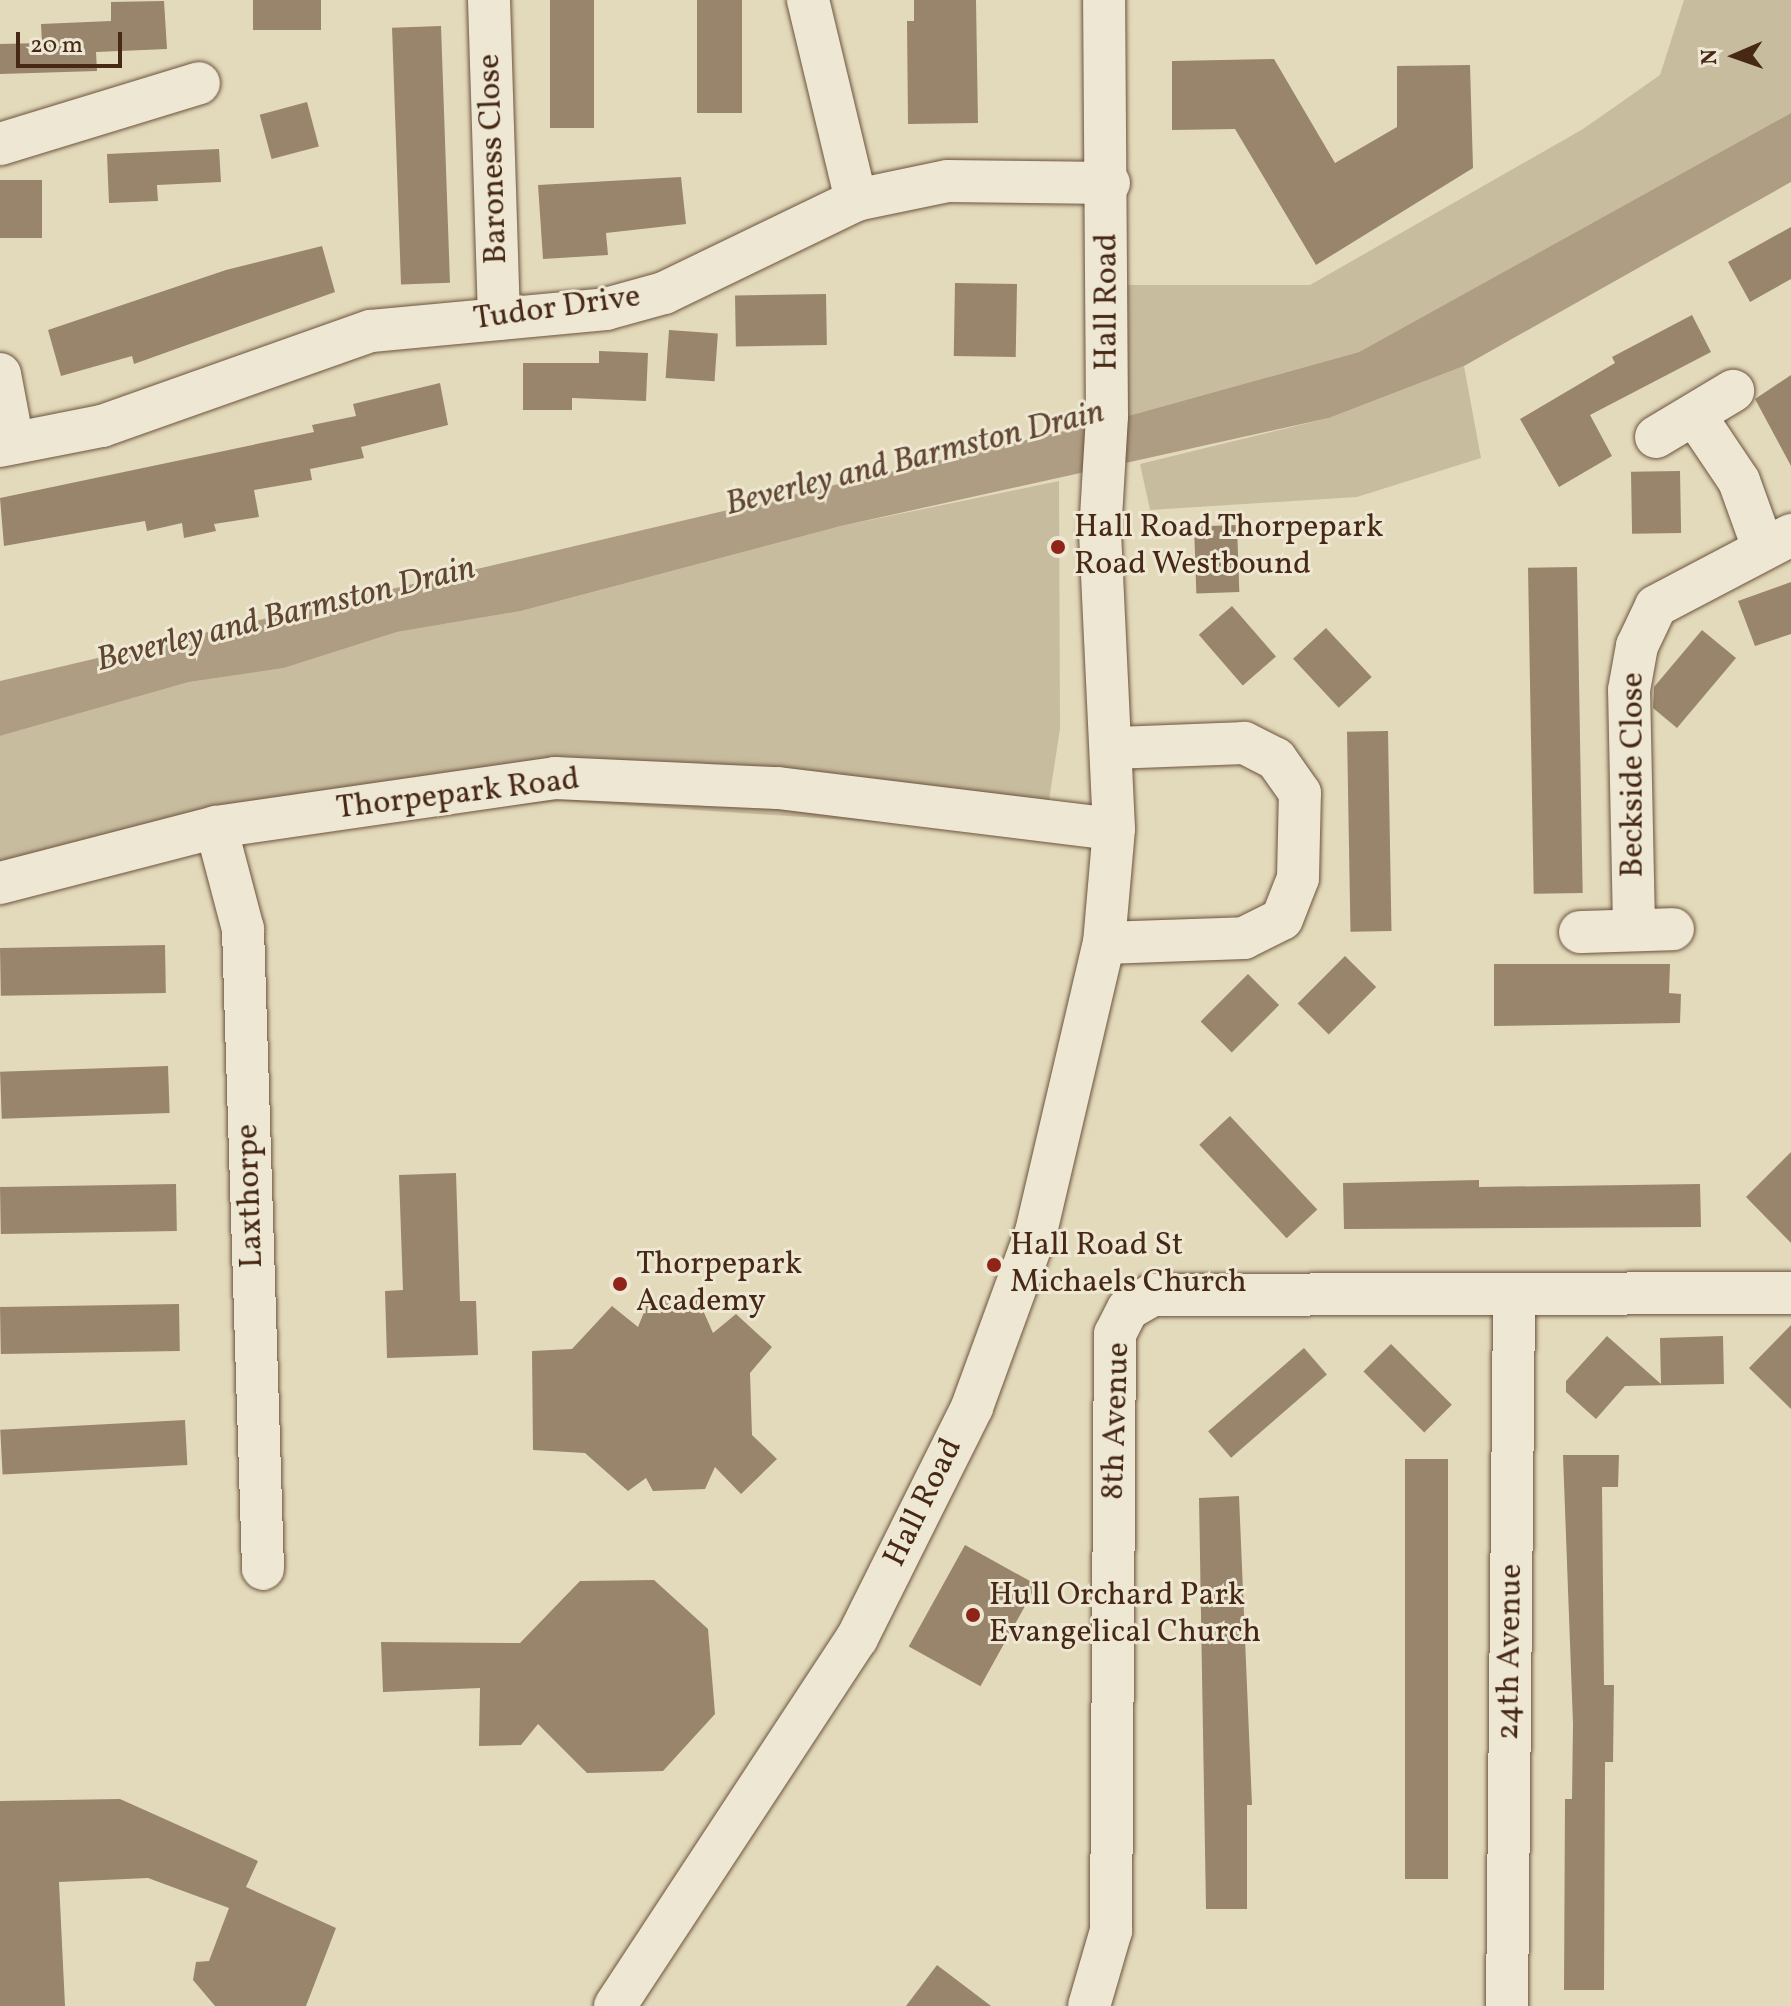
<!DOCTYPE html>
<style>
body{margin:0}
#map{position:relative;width:1791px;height:2006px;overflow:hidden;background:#e3dabb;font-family:Vollkorn,serif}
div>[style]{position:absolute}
.green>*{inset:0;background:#c8bc9f}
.water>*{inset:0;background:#ae9d83}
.building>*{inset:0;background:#98856b;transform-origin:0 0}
.roads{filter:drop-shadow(0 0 2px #6d543e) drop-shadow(0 0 2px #6d543e)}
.minor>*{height:42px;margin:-21px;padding:0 21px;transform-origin:21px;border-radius:21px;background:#ede7d3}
.dots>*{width:22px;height:22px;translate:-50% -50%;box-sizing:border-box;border:4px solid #ede7d3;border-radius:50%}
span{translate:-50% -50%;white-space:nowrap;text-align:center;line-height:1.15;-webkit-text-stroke:6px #ede7d3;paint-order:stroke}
.street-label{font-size:32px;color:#462815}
.poi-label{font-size:32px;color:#462815}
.left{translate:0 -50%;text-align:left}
.water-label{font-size:34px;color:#604530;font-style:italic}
.north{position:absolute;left:1695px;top:16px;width:80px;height:80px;-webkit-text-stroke:6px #ede7d3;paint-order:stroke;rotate:268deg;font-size:22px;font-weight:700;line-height:32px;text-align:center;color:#462815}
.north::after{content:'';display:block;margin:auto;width:28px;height:36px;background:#462815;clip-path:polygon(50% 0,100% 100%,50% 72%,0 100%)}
.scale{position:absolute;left:16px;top:32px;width:106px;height:36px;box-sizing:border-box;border:4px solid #462815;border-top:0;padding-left:10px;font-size:24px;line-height:28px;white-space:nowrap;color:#462815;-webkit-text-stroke:6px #ede7d3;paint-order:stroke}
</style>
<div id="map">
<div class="green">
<div style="clip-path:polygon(1684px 0,1791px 0,1791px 113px,1359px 352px,1128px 416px,1125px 285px,1310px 285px,1583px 129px,1660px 75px)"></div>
<div style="clip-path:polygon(1464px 366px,1481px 458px,1357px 497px,1150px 510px,1140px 464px,1329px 418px)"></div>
<div style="clip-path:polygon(1059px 481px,1060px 729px,1044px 833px,561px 801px,268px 832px,0 891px,0 736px,189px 682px,284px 668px,397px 632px,521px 611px,841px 526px)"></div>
</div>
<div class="water">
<div style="clip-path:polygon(1791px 113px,1791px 182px,1464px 366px,1329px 418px,841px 526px,521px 611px,397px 632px,284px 668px,189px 682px,0 736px,0 681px,1128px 416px,1359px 352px)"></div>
</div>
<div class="building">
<div style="left:253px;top:0;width:68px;height:30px"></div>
<div style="left:550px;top:0;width:44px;height:128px"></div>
<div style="left:697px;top:0;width:45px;height:113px"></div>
<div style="clip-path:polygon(914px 0,976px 0,978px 123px,908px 124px,907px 21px,914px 21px)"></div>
<div style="clip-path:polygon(164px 1px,167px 49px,96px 52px,97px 71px,0 74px,0 44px,42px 43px,41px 24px,111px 21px,111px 2px)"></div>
<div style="left:441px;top:26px;width:257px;height:49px;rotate:88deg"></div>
<div style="clip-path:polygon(1274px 59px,1335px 163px,1397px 127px,1397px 66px,1470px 65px,1473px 168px,1316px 265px,1235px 129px,1172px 130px,1172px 61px)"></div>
<div style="left:307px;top:102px;width:46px;height:49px;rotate:75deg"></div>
<div style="clip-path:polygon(219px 149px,221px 182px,157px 185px,158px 201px,109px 203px,107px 154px)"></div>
<div style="clip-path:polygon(681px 177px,686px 224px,606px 233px,608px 255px,543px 259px,538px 185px)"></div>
<div style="left:42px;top:180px;width:58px;height:42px;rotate:90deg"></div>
<div style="clip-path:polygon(1791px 227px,1791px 279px,1750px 302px,1728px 262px)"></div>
<div style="clip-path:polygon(322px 246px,335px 292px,134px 364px,132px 356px,61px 376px,48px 330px,226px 270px)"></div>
<div style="left:955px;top:283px;width:62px;height:73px;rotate:1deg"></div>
<div style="left:826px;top:294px;width:51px;height:91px;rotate:89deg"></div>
<div style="clip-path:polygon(1692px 315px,1711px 352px,1590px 415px,1612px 456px,1559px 487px,1520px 419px,1615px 363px,1612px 357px)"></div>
<div style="left:669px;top:330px;width:49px;height:48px;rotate:4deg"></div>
<div style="clip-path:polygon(599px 351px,648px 353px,646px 401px,572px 398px,572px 410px,523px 410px,523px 363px,599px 363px)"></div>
<div style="clip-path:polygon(1791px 375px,1791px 466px,1755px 399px)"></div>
<div style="clip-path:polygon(440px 383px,448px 425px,361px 447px,364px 458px,310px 469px,312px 480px,254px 490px,259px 517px,214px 524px,216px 531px,184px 538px,182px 523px,147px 531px,145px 521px,4px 546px,0 498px,314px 432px,312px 425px,356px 416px,353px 404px)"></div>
<div style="left:1680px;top:471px;width:62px;height:49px;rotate:89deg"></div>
<div style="left:1237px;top:525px;width:67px;height:43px;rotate:88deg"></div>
<div style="left:1577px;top:567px;width:326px;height:49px;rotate:89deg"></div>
<div style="clip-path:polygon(1791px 582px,1791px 634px,1755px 646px,1738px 601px)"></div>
<div style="left:1232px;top:606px;width:67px;height:44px;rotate:49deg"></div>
<div style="left:1326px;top:628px;width:67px;height:45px;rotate:47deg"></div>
<div style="clip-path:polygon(1702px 630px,1736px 658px,1677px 728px,1653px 708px,1654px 687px)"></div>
<div style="left:1388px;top:731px;width:200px;height:41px;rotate:89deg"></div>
<div style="left:165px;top:945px;width:48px;height:165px;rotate:89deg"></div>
<div style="left:1345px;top:956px;width:44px;height:67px;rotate:45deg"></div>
<div style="clip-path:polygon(1494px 964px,1670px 964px,1669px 993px,1681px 994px,1680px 1023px,1494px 1026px)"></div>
<div style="left:1248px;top:974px;width:44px;height:67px;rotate:45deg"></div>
<div style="left:168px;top:1066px;width:47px;height:168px;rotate:88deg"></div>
<div style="left:1230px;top:1116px;width:128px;height:42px;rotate:47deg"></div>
<div style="clip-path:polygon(1791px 1152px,1791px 1243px,1746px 1197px)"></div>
<div style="clip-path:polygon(456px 1173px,460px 1301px,476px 1301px,478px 1355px,387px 1358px,385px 1291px,403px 1290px,399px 1175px)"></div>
<div style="clip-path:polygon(1479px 1180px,1479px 1187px,1700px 1184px,1701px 1227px,1344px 1229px,1343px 1183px)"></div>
<div style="left:176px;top:1184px;width:47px;height:176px;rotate:89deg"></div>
<div style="clip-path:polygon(698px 1299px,713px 1333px,736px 1314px,772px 1347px,750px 1373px,752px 1435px,777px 1459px,741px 1494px,715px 1467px,705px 1489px,653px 1491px,646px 1478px,628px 1491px,585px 1453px,533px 1450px,532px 1351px,572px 1349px,612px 1306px,638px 1327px,649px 1300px)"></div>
<div style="left:179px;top:1304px;width:47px;height:179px;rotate:89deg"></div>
<div style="clip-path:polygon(1791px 1325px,1791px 1409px,1749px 1368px)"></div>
<div style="clip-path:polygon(1607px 1336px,1661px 1384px,1660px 1338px,1723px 1336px,1724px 1384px,1625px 1386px,1596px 1419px,1566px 1392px,1566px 1381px)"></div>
<div style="left:1391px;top:1344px;width:86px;height:39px;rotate:45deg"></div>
<div style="left:1304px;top:1348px;width:35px;height:127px;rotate:49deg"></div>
<div style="left:185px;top:1420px;width:45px;height:185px;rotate:87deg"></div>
<div style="clip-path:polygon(1563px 1455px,1619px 1455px,1618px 1487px,1602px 1487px,1604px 1685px,1614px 1685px,1613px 1762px,1605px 1762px,1604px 1990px,1564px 1990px,1565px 1799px,1572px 1799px,1573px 1724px)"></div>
<div style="left:1405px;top:1459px;width:43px;height:420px"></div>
<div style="clip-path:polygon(1239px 1496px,1252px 1805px,1247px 1805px,1247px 1909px,1206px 1909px,1199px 1498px)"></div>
<div style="left:965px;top:1545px;width:82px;height:116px;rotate:29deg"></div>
<div style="clip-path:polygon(654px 1580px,708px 1629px,715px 1714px,663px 1771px,587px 1773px,538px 1724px,521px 1745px,479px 1746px,480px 1688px,383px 1692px,381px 1642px,520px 1643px,580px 1581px)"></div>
<div style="clip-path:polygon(120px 1799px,258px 1861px,246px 1887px,336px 1928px,306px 2006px,215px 2006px,193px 1980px,196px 1962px,209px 1961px,229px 1908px,148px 1878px,59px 1882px,65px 2006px,0 2006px,0 1801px)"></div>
<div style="clip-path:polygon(937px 1965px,991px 2006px,906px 2006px)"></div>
</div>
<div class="roads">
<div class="minor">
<div style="left:489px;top:0;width:319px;rotate:88.2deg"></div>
<div style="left:808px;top:0;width:206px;rotate:76.5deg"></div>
<div style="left:0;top:144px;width:208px;rotate:-17deg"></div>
<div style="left:0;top:374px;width:70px;rotate:79.3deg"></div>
<div style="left:1696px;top:417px;width:77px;rotate:56.1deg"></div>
<div style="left:1739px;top:481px;width:68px;rotate:70.2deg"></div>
<div style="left:1656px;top:437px;width:90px;rotate:-30.9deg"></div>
<div style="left:0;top:446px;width:104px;rotate:-11.1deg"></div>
<div style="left:102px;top:426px;width:285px;rotate:-19.5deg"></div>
<div style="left:371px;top:331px;width:236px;rotate:-5.3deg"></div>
<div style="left:606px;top:309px;width:60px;rotate:-15.4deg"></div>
<div style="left:664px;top:293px;width:213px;rotate:-25.8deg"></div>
<div style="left:856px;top:200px;width:94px;rotate:-11.7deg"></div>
<div style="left:948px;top:181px;width:161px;rotate:0.7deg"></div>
<div style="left:216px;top:827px;width:106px;rotate:75.2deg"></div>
<div style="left:243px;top:929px;width:640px;rotate:88.21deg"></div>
<div style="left:0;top:883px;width:223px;rotate:-14.5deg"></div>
<div style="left:216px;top:827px;width:343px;rotate:-8.2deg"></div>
<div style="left:555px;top:778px;width:223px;rotate:2.6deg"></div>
<div style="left:778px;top:788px;width:338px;rotate:7deg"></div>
<div style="left:1634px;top:926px;width:236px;rotate:-91.2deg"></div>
<div style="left:1629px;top:690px;width:45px;rotate:-79.7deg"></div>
<div style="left:1637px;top:646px;width:44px;rotate:-64.6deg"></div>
<div style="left:1656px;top:606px;width:153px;rotate:-27.7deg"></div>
<div style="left:1580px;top:932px;width:93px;rotate:-1.8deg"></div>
<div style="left:1104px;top:943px;width:140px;rotate:-2deg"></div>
<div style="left:1244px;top:938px;width:42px;rotate:-26.6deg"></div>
<div style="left:1282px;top:919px;width:44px;rotate:-68.7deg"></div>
<div style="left:1298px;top:878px;width:85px;rotate:-88.7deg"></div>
<div style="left:1300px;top:793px;width:42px;rotate:-125.2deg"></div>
<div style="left:1276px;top:759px;width:36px;rotate:-153deg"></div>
<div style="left:1244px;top:743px;width:132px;rotate:177.8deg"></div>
<div style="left:615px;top:2006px;width:440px;rotate:-56.7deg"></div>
<div style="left:857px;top:1638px;width:258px;rotate:-63.5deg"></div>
<div style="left:972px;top:1407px;width:186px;rotate:-69.9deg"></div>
<div style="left:1036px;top:1232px;width:297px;rotate:-76.8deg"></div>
<div style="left:1104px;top:943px;width:114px;rotate:-85deg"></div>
<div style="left:1114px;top:829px;width:295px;rotate:-92.7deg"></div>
<div style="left:1100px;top:534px;width:118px;rotate:-86.6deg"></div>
<div style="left:1107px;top:416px;width:416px;rotate:-90.4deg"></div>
<div style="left:1089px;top:2006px;width:78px;rotate:-73.7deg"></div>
<div style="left:1111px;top:1931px;width:597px;rotate:-89.62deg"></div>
<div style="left:1115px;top:1334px;width:28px;rotate:-63deg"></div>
<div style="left:1128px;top:1309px;width:28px;rotate:-30deg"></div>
<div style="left:1152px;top:1295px;width:639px;rotate:-0.18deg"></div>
<div style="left:1507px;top:2006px;width:708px;rotate:-89.43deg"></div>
</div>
</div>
<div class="dots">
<div style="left:1058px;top:547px;background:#8f2418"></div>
<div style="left:994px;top:1265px;background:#8f2418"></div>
<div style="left:620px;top:1284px;background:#8f2418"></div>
<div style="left:973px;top:1615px;background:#8f2418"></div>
</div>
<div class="street-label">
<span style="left:494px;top:159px;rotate:-92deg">Baroness Close</span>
<span style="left:1108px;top:302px;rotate:-90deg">Hall Road</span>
<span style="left:557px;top:309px;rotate:-8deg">Tudor Drive</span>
<span style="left:1634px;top:775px;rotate:-90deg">Beckside Close</span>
<span style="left:458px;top:795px;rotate:-7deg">Thorpepark Road</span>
<span style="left:251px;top:1196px;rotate:-92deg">Laxthorpe</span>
<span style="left:1117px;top:1421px;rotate:-88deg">8th Avenue</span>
<span style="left:924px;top:1503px;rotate:-64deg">Hall Road</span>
<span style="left:1511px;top:1652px;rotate:-89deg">24th Avenue</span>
</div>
<div class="poi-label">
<span class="left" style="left:1074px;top:547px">Hall Road Thorpepark<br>Road Westbound</span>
<span class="left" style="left:1010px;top:1265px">Hall Road St<br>Michaels Church</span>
<span class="left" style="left:636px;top:1284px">Thorpepark<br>Academy</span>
<span class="left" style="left:989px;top:1615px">Hull Orchard Park<br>Evangelical Church</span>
</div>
<div class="water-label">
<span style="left:915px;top:459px;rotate:-14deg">Beverley and Barmston Drain</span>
<span style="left:286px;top:615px;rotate:-14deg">Beverley and Barmston Drain</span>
</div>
<div class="north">N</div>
<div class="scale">20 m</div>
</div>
